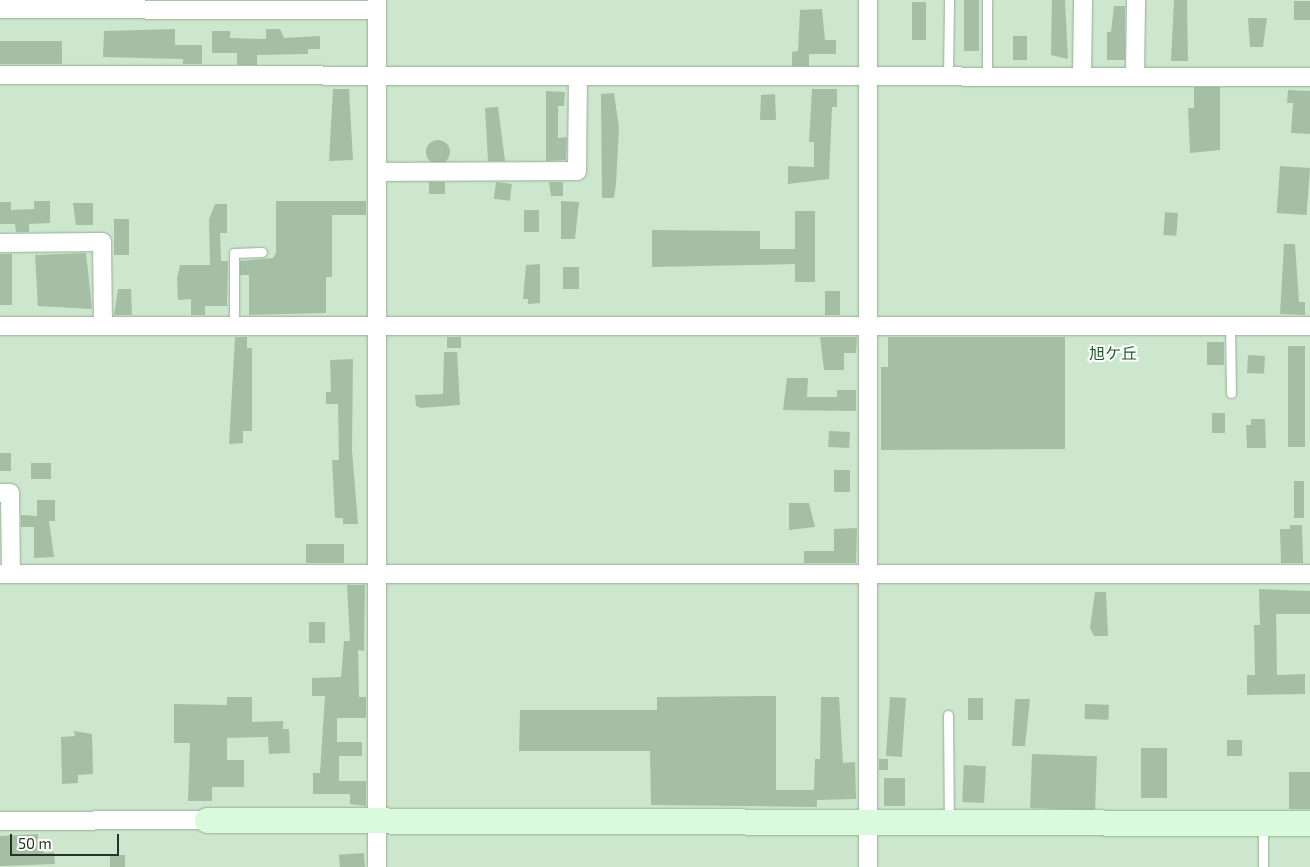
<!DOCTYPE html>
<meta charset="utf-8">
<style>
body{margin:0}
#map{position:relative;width:1310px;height:867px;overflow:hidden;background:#cce7cd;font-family:"Exo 2","Noto Sans JP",sans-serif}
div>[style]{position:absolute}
.building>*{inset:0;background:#a5bfa5;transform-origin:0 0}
.round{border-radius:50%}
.roads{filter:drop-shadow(0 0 1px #95af96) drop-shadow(0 0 1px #95af96)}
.lane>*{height:9px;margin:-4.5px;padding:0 4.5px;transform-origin:4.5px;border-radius:4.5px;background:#fff}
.street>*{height:18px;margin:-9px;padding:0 9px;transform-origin:9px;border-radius:9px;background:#fff}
.secondary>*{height:25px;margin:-12.5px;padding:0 12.5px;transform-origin:12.5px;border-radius:12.5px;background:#dafadd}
span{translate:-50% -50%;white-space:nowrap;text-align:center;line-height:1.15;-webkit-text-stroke:4px #fff;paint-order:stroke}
.quarter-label{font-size:16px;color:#1f5927}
.scale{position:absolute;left:10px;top:834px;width:109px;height:22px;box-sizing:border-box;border:2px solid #273228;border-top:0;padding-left:6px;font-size:15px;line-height:18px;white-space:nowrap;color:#273228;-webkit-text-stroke:4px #fff;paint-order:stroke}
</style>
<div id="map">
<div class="building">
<div style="left:964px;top:0;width:15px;height:51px"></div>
<div style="clip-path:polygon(1052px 0,1065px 0,1068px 59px,1051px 55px)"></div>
<div style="clip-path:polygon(1174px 0,1187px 0,1188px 61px,1171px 61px)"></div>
<div style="left:1294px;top:1px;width:16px;height:19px"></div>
<div style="left:912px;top:2px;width:14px;height:38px"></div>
<div style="clip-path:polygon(1114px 6px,1125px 6px,1125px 60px,1107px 60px,1107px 32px,1111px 32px)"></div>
<div style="clip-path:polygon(822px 9px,825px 40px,836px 40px,836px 54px,809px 54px,809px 66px,792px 66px,792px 52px,798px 51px,800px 10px)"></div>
<div style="clip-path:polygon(1248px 18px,1267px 18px,1263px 47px,1250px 47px)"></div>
<div style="clip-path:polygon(175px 29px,175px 45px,202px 45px,202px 64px,183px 64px,183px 59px,103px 57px,104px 31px)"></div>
<div style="clip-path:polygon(266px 29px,280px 29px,284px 38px,320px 36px,320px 49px,308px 49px,308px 54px,257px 55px,257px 65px,237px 65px,237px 53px,212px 53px,212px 31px,230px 31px,230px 38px,266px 39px)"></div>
<div style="left:1013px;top:36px;width:14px;height:24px"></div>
<div style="left:0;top:41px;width:62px;height:23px"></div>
<div style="clip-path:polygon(1194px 87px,1220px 87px,1220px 150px,1190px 153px,1188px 108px,1194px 108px)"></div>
<div style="clip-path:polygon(333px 89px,349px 89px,353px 160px,329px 161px)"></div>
<div style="clip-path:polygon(812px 89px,837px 89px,837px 107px,832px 107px,829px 179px,788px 184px,788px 166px,814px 167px,814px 142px,809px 142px)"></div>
<div style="clip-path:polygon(1288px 90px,1310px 91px,1310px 134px,1291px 133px,1293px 103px,1287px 103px)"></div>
<div style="clip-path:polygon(546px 91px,565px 92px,564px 106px,558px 106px,558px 138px,567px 137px,566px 160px,546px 161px)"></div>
<div style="clip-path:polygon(614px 93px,619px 128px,616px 184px,614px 198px,602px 198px,601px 94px)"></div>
<div style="clip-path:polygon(775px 94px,776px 120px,760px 120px,761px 95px)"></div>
<div style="clip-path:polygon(498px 107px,505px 161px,488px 161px,485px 108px)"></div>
<div class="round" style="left:426px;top:140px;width:24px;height:24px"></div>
<div style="left:1280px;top:166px;width:30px;height:47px;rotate:4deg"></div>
<div style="left:429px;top:182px;width:16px;height:12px"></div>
<div style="left:496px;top:182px;width:16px;height:17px;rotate:7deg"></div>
<div style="clip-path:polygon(549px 182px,563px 182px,563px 196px,551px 196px)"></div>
<div style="clip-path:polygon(34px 201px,50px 201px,50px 223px,29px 224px,29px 232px,16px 232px,15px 224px,0 224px,0 202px,11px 202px,11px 210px,34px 209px)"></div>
<div style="clip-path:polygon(276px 201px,366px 201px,366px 215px,332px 215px,332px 277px,326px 277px,326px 313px,249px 315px,249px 275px,240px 275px,240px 261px,273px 258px,276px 253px)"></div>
<div style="clip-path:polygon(561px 201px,579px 202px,575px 239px,561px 239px)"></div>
<div style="clip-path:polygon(73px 203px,93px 203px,93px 225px,76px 225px)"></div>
<div style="clip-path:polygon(215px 204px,227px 204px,227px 233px,220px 233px,221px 261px,228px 261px,227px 306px,205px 306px,205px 315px,191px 315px,191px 299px,178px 300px,177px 279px,180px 265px,210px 265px,209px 219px)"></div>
<div style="left:524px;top:210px;width:15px;height:22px"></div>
<div style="clip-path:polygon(795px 211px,815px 211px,815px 282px,795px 282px,795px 264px,652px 267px,652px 230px,760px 231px,760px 249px,795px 249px)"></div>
<div style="left:1165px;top:212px;width:13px;height:23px;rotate:4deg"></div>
<div style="left:114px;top:219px;width:15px;height:36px"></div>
<div style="clip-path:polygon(1284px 244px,1295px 244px,1299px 302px,1305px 302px,1305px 315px,1280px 314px)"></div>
<div style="clip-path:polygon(86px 253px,92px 309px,38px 306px,35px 255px)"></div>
<div style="left:0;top:254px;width:12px;height:51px"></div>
<div style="clip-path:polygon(540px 264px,540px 303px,528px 304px,528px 299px,523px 299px,526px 265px)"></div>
<div style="left:563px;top:267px;width:16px;height:22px"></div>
<div style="clip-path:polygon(118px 289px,131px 289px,132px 315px,114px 315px)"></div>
<div style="left:825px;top:291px;width:15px;height:24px"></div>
<div style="clip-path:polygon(235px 337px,247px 337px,247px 348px,252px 348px,252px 431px,243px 431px,243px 443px,229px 444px)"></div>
<div style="left:447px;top:337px;width:14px;height:11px"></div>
<div style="clip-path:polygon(820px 337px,857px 337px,856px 353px,844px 353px,844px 370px,824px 370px)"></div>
<div style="clip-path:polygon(888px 337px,1065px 337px,1065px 449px,881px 450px,881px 367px,888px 367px)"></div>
<div style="left:1207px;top:342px;width:17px;height:23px"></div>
<div style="left:1288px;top:346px;width:17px;height:101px"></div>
<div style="clip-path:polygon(444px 352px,457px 352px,460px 405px,421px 408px,416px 406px,415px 395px,443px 394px)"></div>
<div style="left:1248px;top:355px;width:17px;height:18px;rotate:3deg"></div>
<div style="clip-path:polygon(353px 359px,352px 450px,358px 524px,343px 524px,343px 518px,335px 518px,332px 460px,339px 460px,338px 404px,326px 404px,326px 392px,331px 392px,330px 360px)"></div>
<div style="clip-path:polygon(787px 378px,808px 378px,807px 397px,837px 397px,837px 390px,856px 390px,856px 411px,783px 410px)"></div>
<div style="left:1212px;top:413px;width:13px;height:20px"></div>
<div style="clip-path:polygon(1251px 419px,1265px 419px,1266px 448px,1247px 448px,1246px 425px,1251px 425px)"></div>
<div style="left:829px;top:431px;width:21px;height:16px;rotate:3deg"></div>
<div style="left:0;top:453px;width:11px;height:18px"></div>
<div style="left:51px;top:463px;width:16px;height:20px;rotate:90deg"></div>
<div style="left:834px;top:470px;width:16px;height:22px"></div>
<div style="left:1294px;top:481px;width:10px;height:37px"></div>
<div style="clip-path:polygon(37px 500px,55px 500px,55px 521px,49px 521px,54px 557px,34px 558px,34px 527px,21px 527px,21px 515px,37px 516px)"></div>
<div style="clip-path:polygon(789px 503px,809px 503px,815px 527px,789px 530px)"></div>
<div style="clip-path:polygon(1290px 525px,1302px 525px,1303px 563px,1281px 563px,1280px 529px,1290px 529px)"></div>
<div style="clip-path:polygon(857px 528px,856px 563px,804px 563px,804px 551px,834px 551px,834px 529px)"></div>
<div style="left:344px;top:544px;width:19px;height:38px;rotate:90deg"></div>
<div style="clip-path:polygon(347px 585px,365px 585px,364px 651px,358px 650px,359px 697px,366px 697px,366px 718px,337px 718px,337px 742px,362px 742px,362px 756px,339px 756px,339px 781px,366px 781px,366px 806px,350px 804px,350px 794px,313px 794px,313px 773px,320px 773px,325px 696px,312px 696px,312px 678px,341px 677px,344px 641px,350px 641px)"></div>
<div style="clip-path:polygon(1259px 589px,1310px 591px,1310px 614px,1276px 614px,1277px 675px,1305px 674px,1305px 694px,1247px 695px,1247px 675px,1255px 675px,1254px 625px,1260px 625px)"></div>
<div style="clip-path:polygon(1095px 592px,1106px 592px,1108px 636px,1094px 636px,1090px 628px)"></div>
<div style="left:309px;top:622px;width:16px;height:21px"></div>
<div style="clip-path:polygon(776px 696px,776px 790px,814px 790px,815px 759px,820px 759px,821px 697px,839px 697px,843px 763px,855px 762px,856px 799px,817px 800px,817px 807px,651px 805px,650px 751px,519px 751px,520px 710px,657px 710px,657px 697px)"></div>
<div style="clip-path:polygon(227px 697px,252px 697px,252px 722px,283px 721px,283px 729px,289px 729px,290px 753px,269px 754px,268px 737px,227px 738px,227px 760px,244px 760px,244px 787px,212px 787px,212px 801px,188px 801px,190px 743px,174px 743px,174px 704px,227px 705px)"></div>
<div style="left:890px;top:697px;width:16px;height:59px;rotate:4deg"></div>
<div style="left:968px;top:698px;width:15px;height:22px"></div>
<div style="clip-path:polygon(1015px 699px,1030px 699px,1025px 746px,1012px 746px)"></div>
<div style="left:1085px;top:704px;width:24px;height:15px;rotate:2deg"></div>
<div style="clip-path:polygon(74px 731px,92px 734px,93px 774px,78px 775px,78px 783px,62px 784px,61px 737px,75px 736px)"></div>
<div style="left:1227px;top:740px;width:15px;height:16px"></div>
<div style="left:1141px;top:748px;width:26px;height:50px"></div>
<div style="left:1032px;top:754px;width:65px;height:54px;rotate:2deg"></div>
<div style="left:879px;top:759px;width:9px;height:11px"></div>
<div style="left:964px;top:765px;width:22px;height:37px;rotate:3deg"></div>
<div style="left:1289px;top:772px;width:21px;height:37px"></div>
<div style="left:884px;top:778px;width:21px;height:28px"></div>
<div style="clip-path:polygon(38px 834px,38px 839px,44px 839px,44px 853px,54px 852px,55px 864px,0 866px,0 836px)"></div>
<div style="left:364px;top:853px;width:14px;height:25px;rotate:86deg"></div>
<div style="left:110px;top:855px;width:15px;height:12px"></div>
</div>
<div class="roads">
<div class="lane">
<div style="left:948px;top:75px;width:75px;rotate:-89.2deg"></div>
<div style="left:987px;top:75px;width:75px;rotate:-90deg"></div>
<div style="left:1230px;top:325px;width:68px;rotate:89.2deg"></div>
<div style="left:234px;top:327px;width:74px;rotate:-90deg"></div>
<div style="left:234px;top:253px;width:28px;rotate:-2deg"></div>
<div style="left:948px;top:715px;width:105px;rotate:89.5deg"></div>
<div style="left:1263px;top:867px;width:43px;rotate:-90deg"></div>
</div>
<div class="street">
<div style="left:868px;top:0;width:867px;rotate:90deg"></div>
<div style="left:0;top:9px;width:377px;rotate:0.2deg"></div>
<div style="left:0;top:75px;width:1310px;rotate:0.09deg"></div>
<div style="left:1082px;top:75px;width:75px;rotate:-89.2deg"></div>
<div style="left:1135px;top:75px;width:75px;rotate:-89.2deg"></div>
<div style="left:377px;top:172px;width:200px;rotate:-0.3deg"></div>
<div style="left:577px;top:171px;width:95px;rotate:-89.4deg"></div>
<div style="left:0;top:243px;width:102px;rotate:-0.6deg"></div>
<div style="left:102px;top:242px;width:84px;rotate:89.3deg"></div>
<div style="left:0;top:326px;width:1310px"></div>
<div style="left:0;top:493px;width:10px"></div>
<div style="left:10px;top:493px;width:81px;rotate:89.3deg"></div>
<div style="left:0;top:574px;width:1310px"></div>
<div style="left:0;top:821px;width:207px;rotate:-0.3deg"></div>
<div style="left:377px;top:867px;width:867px;rotate:-90deg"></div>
</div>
<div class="secondary">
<div style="left:207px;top:820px;width:1103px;rotate:0.16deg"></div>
</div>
</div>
<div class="quarter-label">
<span style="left:1113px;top:353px">旭ケ丘</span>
</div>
<div class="scale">50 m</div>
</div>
